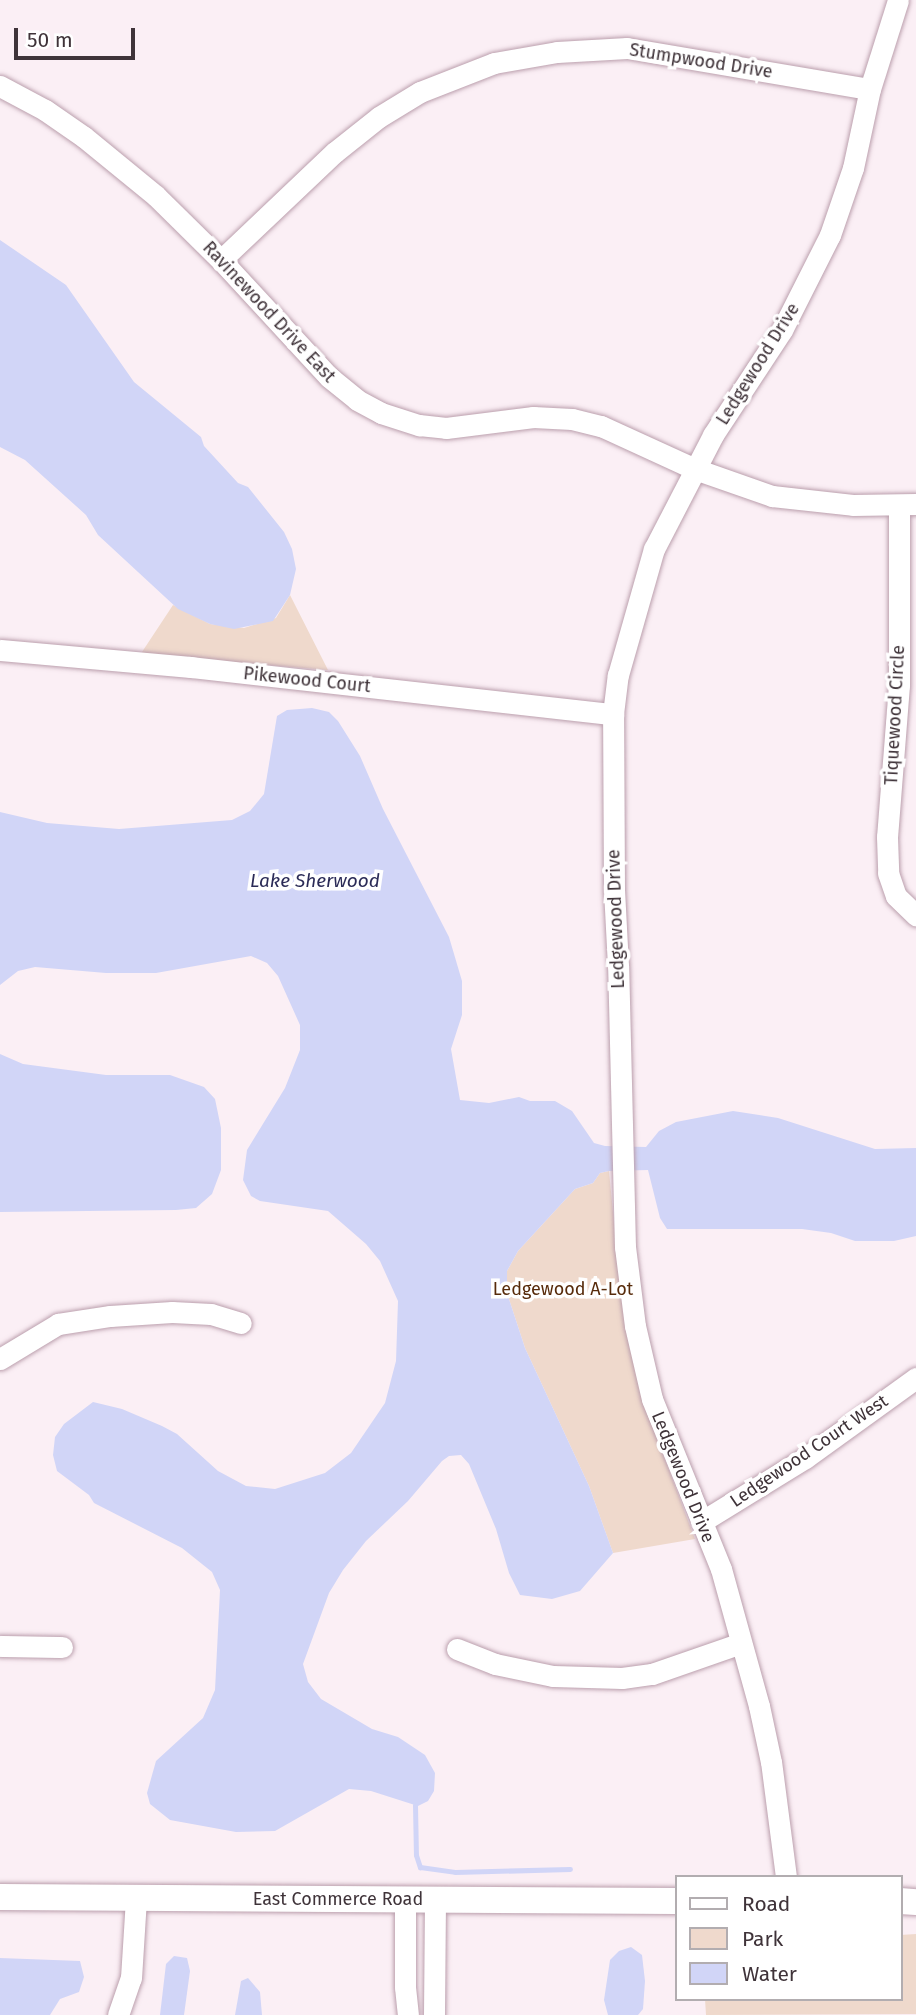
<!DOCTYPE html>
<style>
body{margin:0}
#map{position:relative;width:916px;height:2015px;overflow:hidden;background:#fbeff5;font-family:"Fira Sans",sans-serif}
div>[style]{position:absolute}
.green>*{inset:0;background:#efd9cc}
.water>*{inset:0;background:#d1d5f7}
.stream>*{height:5px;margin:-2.5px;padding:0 2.5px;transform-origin:2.5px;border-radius:2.5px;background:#d1d5f7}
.roads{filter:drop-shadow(0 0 2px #bb9fad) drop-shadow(0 0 2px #bb9fad)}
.minor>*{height:21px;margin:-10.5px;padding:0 10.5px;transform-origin:10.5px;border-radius:10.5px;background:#fff}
.major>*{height:26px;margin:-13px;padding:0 13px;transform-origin:13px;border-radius:13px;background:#fff}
span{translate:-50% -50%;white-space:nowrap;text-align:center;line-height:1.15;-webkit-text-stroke:7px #fff;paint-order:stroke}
.street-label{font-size:18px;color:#3f3339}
.park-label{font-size:18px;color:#572b0b}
.water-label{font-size:19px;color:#2b2b57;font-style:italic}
.legend{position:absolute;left:675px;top:1875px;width:228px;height:126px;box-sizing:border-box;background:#fff;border:2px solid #b2adb0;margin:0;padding:9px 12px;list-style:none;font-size:21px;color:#3f3339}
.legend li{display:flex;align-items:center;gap:14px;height:35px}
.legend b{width:35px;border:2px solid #b2adb0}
.scale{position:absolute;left:14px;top:28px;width:121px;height:32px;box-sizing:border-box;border:4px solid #3f3339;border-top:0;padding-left:9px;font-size:21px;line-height:24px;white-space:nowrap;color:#3f3339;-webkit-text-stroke:5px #fff;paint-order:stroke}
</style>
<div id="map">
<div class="green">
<div style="clip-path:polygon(290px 595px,328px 670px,140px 655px,173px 605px,210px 624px,244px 628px,276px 618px)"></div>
<div style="clip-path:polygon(609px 1171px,619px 1275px,644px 1404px,695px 1539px,613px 1553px,589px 1486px,525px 1348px,507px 1293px,507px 1271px,518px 1251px,575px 1189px,593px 1183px,600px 1173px)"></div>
<div style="clip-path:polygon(916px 1934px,916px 2014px,706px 2015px,705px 1999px,900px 1999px,900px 1935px)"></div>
</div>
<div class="water">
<div style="clip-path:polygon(0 240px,66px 285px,134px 382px,201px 437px,204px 446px,238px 483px,248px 487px,284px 532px,292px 549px,296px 569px,290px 595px,273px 621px,234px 629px,210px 624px,178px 609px,98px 535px,86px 515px,25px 460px,0 447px)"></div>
<div style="clip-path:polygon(312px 708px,329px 712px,338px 721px,360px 756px,383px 809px,449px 937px,462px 981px,462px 1015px,451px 1049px,460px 1100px,489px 1103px,519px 1097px,530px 1101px,555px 1101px,572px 1111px,594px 1143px,605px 1146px,646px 1147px,659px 1131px,676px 1122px,733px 1111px,778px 1118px,875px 1149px,916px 1148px,916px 1236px,894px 1241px,855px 1241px,831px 1233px,802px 1229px,667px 1229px,660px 1218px,648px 1170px,609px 1171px,600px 1173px,593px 1183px,575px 1189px,518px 1251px,507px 1271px,507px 1293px,525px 1348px,589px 1486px,613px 1553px,580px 1591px,552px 1599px,520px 1595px,509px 1573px,496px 1529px,469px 1464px,461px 1455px,449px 1456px,442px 1461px,408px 1501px,366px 1541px,343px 1570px,329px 1593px,303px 1664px,308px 1682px,321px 1699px,372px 1729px,398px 1737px,425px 1755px,435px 1773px,434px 1791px,428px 1801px,418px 1806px,371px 1791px,349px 1789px,275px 1831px,236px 1832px,170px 1820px,150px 1804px,147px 1793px,156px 1761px,203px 1718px,215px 1690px,220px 1590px,212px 1572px,182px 1548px,94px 1503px,89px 1495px,57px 1471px,53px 1455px,55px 1437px,64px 1424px,93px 1402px,122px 1409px,162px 1426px,177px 1434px,218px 1471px,246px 1486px,275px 1489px,325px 1473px,351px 1453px,385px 1403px,396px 1361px,398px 1301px,380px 1261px,366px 1244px,328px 1211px,260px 1201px,251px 1196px,243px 1180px,247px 1150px,285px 1088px,300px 1050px,300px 1025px,278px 976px,267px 963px,251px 956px,156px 973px,106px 973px,35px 967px,18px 971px,0 985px,0 812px,47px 823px,119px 829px,232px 820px,250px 811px,264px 794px,277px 716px,287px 710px)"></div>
<div style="clip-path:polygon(0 1054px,23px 1064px,106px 1075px,170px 1075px,204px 1087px,215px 1099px,221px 1128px,221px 1170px,212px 1194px,196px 1208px,176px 1210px,0 1212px)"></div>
<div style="clip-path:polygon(631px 1947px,642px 1955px,645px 1981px,643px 2009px,638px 2015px,608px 2015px,604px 2000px,610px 1960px,619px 1951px)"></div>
<div style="clip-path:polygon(174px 1956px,187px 1958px,190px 1971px,184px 2015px,160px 2015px,166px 1964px)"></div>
<div style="clip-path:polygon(0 1958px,80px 1961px,84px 1977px,79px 1992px,60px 1999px,50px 2015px,0 2015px)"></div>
<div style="clip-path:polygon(248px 1978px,260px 1992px,262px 2015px,235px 2015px,241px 1981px)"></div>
</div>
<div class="stream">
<div style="left:415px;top:1805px;width:50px;rotate:88.9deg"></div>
<div style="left:416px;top:1855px;width:13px;rotate:72deg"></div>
<div style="left:420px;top:1867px;width:35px;rotate:8deg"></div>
<div style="left:455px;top:1872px;width:115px;rotate:-1.5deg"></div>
</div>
<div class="roads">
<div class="minor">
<div style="left:0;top:86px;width:51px;rotate:28.1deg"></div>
<div style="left:45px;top:110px;width:47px;rotate:34.7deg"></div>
<div style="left:84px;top:137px;width:93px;rotate:39.3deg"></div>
<div style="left:156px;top:196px;width:91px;rotate:44.6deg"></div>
<div style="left:221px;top:260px;width:159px;rotate:47.3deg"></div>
<div style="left:329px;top:377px;width:36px;rotate:39deg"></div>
<div style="left:357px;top:400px;width:27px;rotate:28deg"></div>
<div style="left:381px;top:413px;width:40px;rotate:18deg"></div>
<div style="left:419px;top:425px;width:27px;rotate:6deg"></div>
<div style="left:446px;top:428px;width:88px;rotate:-7.2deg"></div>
<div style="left:533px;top:417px;width:39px;rotate:3deg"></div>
<div style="left:572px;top:419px;width:30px;rotate:14deg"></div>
<div style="left:601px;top:426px;width:103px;rotate:24.6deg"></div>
<div style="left:695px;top:469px;width:82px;rotate:19.3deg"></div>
<div style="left:772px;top:496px;width:81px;rotate:6.3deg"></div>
<div style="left:853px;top:505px;width:63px;rotate:-0.9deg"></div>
<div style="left:221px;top:260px;width:157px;rotate:-43.5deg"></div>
<div style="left:335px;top:152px;width:56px;rotate:-38.5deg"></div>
<div style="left:379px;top:117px;width:48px;rotate:-31.4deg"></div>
<div style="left:420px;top:92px;width:79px;rotate:-21.4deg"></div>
<div style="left:494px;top:63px;width:64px;rotate:-9.9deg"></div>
<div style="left:557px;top:52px;width:70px;rotate:-3.3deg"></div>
<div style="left:627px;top:48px;width:246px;rotate:9.6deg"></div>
<div style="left:899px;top:505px;width:180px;rotate:90deg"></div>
<div style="left:899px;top:685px;width:152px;rotate:94.5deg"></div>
<div style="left:887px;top:837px;width:36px;rotate:88deg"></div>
<div style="left:888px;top:873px;width:24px;rotate:71deg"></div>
<div style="left:896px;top:896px;width:28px;rotate:44deg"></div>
<div style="left:0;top:650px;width:192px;rotate:5.1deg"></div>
<div style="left:191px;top:667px;width:425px;rotate:6.4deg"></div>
<div style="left:0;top:1359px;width:68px;rotate:-31.1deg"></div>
<div style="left:58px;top:1324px;width:53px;rotate:-8.7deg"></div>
<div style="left:110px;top:1316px;width:62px;rotate:-3.7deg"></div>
<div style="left:172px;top:1312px;width:39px;rotate:3deg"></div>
<div style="left:211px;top:1314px;width:31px;rotate:17deg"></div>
<div style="left:701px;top:1522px;width:122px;rotate:-31.6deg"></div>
<div style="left:805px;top:1458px;width:137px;rotate:-35.8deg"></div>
<div style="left:0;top:1646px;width:62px;rotate:0.9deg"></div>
<div style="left:457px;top:1649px;width:41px;rotate:21.5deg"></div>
<div style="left:495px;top:1664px;width:59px;rotate:11.7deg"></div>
<div style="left:553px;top:1676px;width:69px;rotate:1.7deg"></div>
<div style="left:622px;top:1678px;width:30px;rotate:-8deg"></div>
<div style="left:652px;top:1674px;width:94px;rotate:-19.2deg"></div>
<div style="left:786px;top:1877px;width:116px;rotate:-97.4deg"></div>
<div style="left:771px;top:1762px;width:57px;rotate:-102.1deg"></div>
<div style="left:759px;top:1706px;width:142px;rotate:-105.5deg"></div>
<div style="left:721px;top:1569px;width:183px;rotate:-112.1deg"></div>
<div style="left:652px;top:1399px;width:75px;rotate:-103.1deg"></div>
<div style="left:635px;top:1326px;width:80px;rotate:-97.2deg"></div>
<div style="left:625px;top:1247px;width:281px;rotate:-91.4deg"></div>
<div style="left:618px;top:966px;width:77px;rotate:-93deg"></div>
<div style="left:614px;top:889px;width:175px;rotate:-90.3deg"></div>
<div style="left:613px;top:714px;width:39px;rotate:-83deg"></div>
<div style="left:618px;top:675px;width:131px;rotate:-74.1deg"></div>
<div style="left:654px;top:549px;width:128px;rotate:-62.6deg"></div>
<div style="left:713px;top:435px;width:126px;rotate:-56.7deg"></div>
<div style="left:782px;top:330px;width:106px;rotate:-63.2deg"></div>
<div style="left:830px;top:235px;width:71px;rotate:-71.1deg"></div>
<div style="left:853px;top:168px;width:81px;rotate:-77.9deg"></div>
<div style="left:870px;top:89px;width:93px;rotate:-72.5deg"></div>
<div style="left:405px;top:1900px;width:87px;rotate:90deg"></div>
<div style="left:405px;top:1987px;width:28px;rotate:84deg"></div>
<div style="left:118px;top:2015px;width:39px;rotate:-71deg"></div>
<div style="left:131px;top:1978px;width:79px;rotate:-86.4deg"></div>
<div style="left:434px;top:2015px;width:115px;rotate:-89.5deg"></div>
</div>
<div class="major">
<div style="left:0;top:1897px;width:676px;rotate:0.34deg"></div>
<div style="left:900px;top:1901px;width:16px;rotate:4deg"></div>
</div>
</div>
<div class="street-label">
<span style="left:701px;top:61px;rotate:9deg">Stumpwood Drive</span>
<span style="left:269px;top:312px;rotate:47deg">Ravinewood Drive East</span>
<span style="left:758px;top:364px;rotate:-58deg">Ledgewood Drive</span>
<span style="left:307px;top:680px;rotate:6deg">Pikewood Court</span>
<span style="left:895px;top:715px;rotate:-87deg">Tiquewood Circle</span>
<span style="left:616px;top:919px;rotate:-92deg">Ledgewood Drive</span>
<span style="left:809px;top:1451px;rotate:-34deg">Ledgewood Court West</span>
<span style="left:683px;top:1477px;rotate:68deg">Ledgewood Drive</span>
<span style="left:338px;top:1899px">East Commerce Road</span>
</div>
<div class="park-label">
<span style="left:563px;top:1289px">Ledgewood A-Lot</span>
</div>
<div class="water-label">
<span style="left:315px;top:881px">Lake Sherwood</span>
</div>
<ul class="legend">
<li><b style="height:9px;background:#fff"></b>Road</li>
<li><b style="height:19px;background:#efd9cc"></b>Park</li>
<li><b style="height:19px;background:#d1d5f7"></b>Water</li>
</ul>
<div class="scale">50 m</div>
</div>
